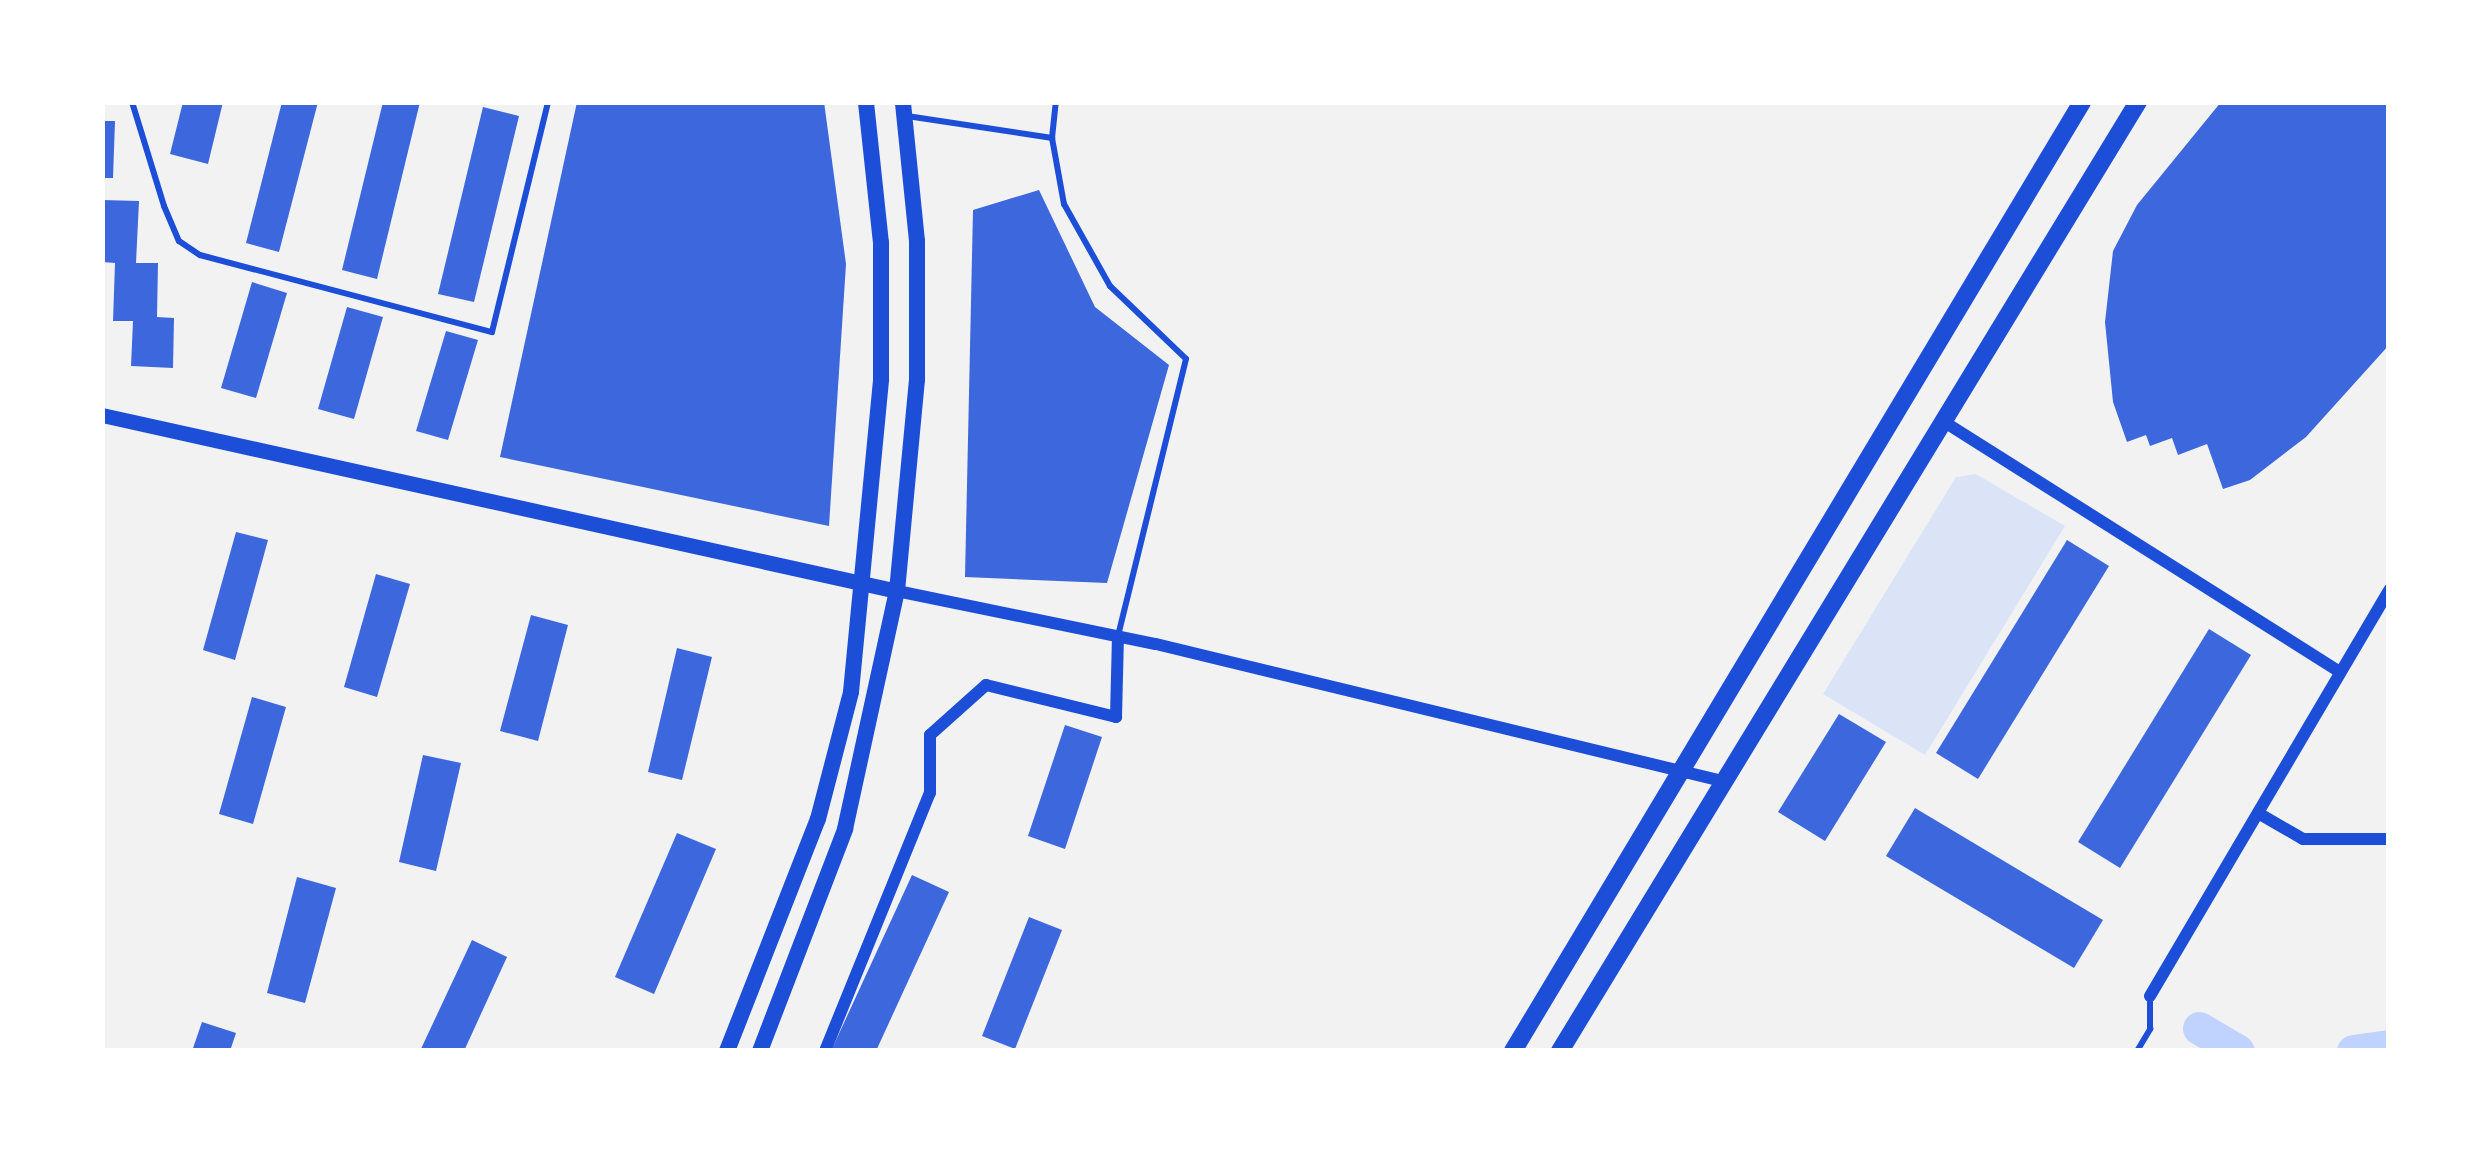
<!DOCTYPE html>
<style>
body{margin:0}
#map{position:relative;width:2491px;height:1153px;overflow:hidden;background:#f2f2f2;font-family:Manrope,sans-serif}
div>[style]{position:absolute}
[style*='--x']{left:calc(var(--x)*1px);top:calc(var(--y)*1px);width:calc(var(--w)*1px);rotate:calc(var(--a)*1deg)}
.green>*{inset:0;background:#dbe4f7}
.river>*{height:33px;margin:-16.5px;padding:0 16.5px;transform-origin:16.5px;border-radius:16.5px;background:#bfd3fe}
.building>*{inset:0;background:#3d67dc}
.service>*{height:6px;margin:-3px;padding:0 3px;transform-origin:3px;border-radius:3px;background:#1d4ed8}
.minor>*{height:12px;margin:-6px;padding:0 6px;transform-origin:6px;border-radius:6px;background:#1d4ed8}
.tertiary>*{height:15px;margin:-7.5px;padding:0 7.5px;transform-origin:7.5px;border-radius:7.5px;background:#1d4ed8}
.secondary>*{height:16px;margin:-8px;padding:0 8px;transform-origin:8px;border-radius:8px;background:#1d4ed8}
.primary>*{height:18px;margin:-9px;padding:0 9px;transform-origin:9px;border-radius:9px;background:#1d4ed8}
span{translate:-50% -50%;white-space:nowrap;text-align:center;line-height:1.15;-webkit-text-stroke:10px #fff;paint-order:stroke}
.frame{position:absolute;inset:0;border:105px solid #fff;pointer-events:none}
</style>
<div id="map">
<div class="green">
<i style="clip-path:polygon(1976px 474px,2065px 526px,1925px 755px,1823px 694px,1956px 477px)"></i>
</div>
<div class="river">
<i style="--x:2199;--y:1028;--w:45;--a:30.5"></i>
<i style="--x:2353;--y:1051;--w:36;--a:-8"></i>
</div>
<div class="building">
<i style="clip-path:polygon(183px 102px,223px 102px,208px 164px,170px 154px)"></i>
<i style="clip-path:polygon(282px 102px,318px 102px,279px 252px,246px 243px)"></i>
<i style="clip-path:polygon(383px 102px,420px 102px,377px 279px,342px 270px)"></i>
<i style="clip-path:polygon(577px 102px,824px 102px,846px 264px,829px 526px,500px 457px)"></i>
<i style="clip-path:polygon(2221px 102px,2389px 102px,2389px 345px,2306px 437px,2250px 480px,2223px 489px,2207px 444px,2178px 455px,2172px 438px,2150px 446px,2146px 435px,2127px 442px,2113px 402px,2105px 322px,2113px 251px,2137px 205px)"></i>
<i style="clip-path:polygon(483px 107px,519px 116px,474px 302px,438px 294px)"></i>
<i style="clip-path:polygon(102px 121px,115px 121px,113px 178px,102px 178px)"></i>
<i style="clip-path:polygon(1039px 190px,1095px 307px,1169px 365px,1107px 583px,965px 577px,973px 210px)"></i>
<i style="clip-path:polygon(102px 200px,139px 201px,136px 263px,158px 263px,157px 317px,174px 318px,173px 368px,131px 366px,133px 321px,113px 321px,115px 263px,102px 262px)"></i>
<i style="clip-path:polygon(252px 282px,287px 293px,256px 398px,221px 388px)"></i>
<i style="clip-path:polygon(347px 307px,383px 317px,354px 419px,318px 409px)"></i>
<i style="clip-path:polygon(446px 331px,478px 340px,448px 440px,416px 431px)"></i>
<i style="clip-path:polygon(236px 532px,268px 540px,235px 660px,203px 650px)"></i>
<i style="clip-path:polygon(2067px 540px,2109px 566px,1978px 779px,1936px 753px)"></i>
<i style="clip-path:polygon(376px 574px,410px 584px,377px 697px,344px 687px)"></i>
<i style="clip-path:polygon(531px 615px,568px 625px,538px 741px,500px 731px)"></i>
<i style="clip-path:polygon(2209px 629px,2251px 655px,2120px 868px,2078px 842px)"></i>
<i style="clip-path:polygon(677px 648px,712px 657px,682px 780px,648px 772px)"></i>
<i style="clip-path:polygon(252px 697px,286px 707px,253px 824px,219px 814px)"></i>
<i style="clip-path:polygon(1839px 714px,1886px 742px,1825px 841px,1778px 812px)"></i>
<i style="clip-path:polygon(1065px 725px,1102px 737px,1065px 849px,1028px 836px)"></i>
<i style="clip-path:polygon(423px 755px,461px 763px,436px 871px,399px 862px)"></i>
<i style="clip-path:polygon(1915px 808px,2103px 920px,2074px 968px,1886px 856px)"></i>
<i style="clip-path:polygon(677px 833px,716px 849px,654px 994px,615px 977px)"></i>
<i style="clip-path:polygon(912px 875px,949px 892px,876px 1051px,831px 1051px)"></i>
<i style="clip-path:polygon(297px 877px,336px 888px,305px 1003px,267px 993px)"></i>
<i style="clip-path:polygon(1029px 917px,1062px 930px,1015px 1049px,982px 1036px)"></i>
<i style="clip-path:polygon(472px 940px,507px 957px,464px 1051px,420px 1051px)"></i>
<i style="clip-path:polygon(202px 1022px,236px 1033px,230px 1051px,192px 1051px)"></i>
</div>
<div class="service">
<i style="--x:132;--y:102;--w:109;--a:72.9"></i>
<i style="--x:164;--y:206;--w:38;--a:67"></i>
<i style="--x:179;--y:241;--w:25;--a:34"></i>
<i style="--x:200;--y:255;--w:302;--a:14.8"></i>
<i style="--x:492;--y:332;--w:237;--a:-76.3"></i>
<i style="--x:907;--y:116;--w:147;--a:8.6"></i>
<i style="--x:1052;--y:138;--w:36;--a:-84"></i>
<i style="--x:1052;--y:138;--w:67;--a:79.7"></i>
<i style="--x:1064;--y:204;--w:94;--a:60.7"></i>
<i style="--x:1110;--y:286;--w:105;--a:43.8"></i>
<i style="--x:1186;--y:359;--w:285;--a:103.8"></i>
<i style="--x:2137;--y:1051;--w:26;--a:-59"></i>
<i style="--x:2150;--y:1029;--w:31;--a:-90"></i>
</div>
<div class="minor">
<i style="--x:1946;--y:423;--w:466;--a:32.3"></i>
<i style="--x:897;--y:591;--w:264;--a:11.6"></i>
<i style="--x:1156;--y:644;--w:582;--a:13.61"></i>
<i style="--x:2258;--y:813;--w:52;--a:30"></i>
<i style="--x:2303;--y:839;--w:86;--a:0"></i>
<i style="--x:2150;--y:996;--w:471;--a:-59.5"></i>
<i style="--x:825;--y:1051;--w:279;--a:-67.9"></i>
<i style="--x:930;--y:793;--w:58;--a:-90"></i>
<i style="--x:930;--y:735;--w:75;--a:-41.8"></i>
<i style="--x:986;--y:685;--w:134;--a:13.8"></i>
<i style="--x:1116;--y:717;--w:81;--a:-88.6"></i>
</div>
<div class="tertiary">
<i style="--x:102;--y:415;--w:814;--a:12.48"></i>
</div>
<div class="secondary">
<i style="--x:727;--y:1051;--w:249;--a:-68.6"></i>
<i style="--x:818;--y:819;--w:131;--a:-75.4"></i>
<i style="--x:851;--y:692;--w:314;--a:-84.5"></i>
<i style="--x:881;--y:379;--w:136;--a:-90"></i>
<i style="--x:881;--y:243;--w:142;--a:-96.1"></i>
<i style="--x:760;--y:1051;--w:238;--a:-69"></i>
<i style="--x:845;--y:829;--w:244;--a:-77.7"></i>
<i style="--x:897;--y:591;--w:212;--a:-84.6"></i>
<i style="--x:917;--y:380;--w:139;--a:-90"></i>
<i style="--x:917;--y:241;--w:140;--a:-95.8"></i>
</div>
<div class="primary">
<i style="--x:1513;--y:1051;--w:1107;--a:-59.05"></i>
<i style="--x:1560;--y:1051;--w:1111;--a:-58.66"></i>
</div>
<div class="frame"></div>
</div>
